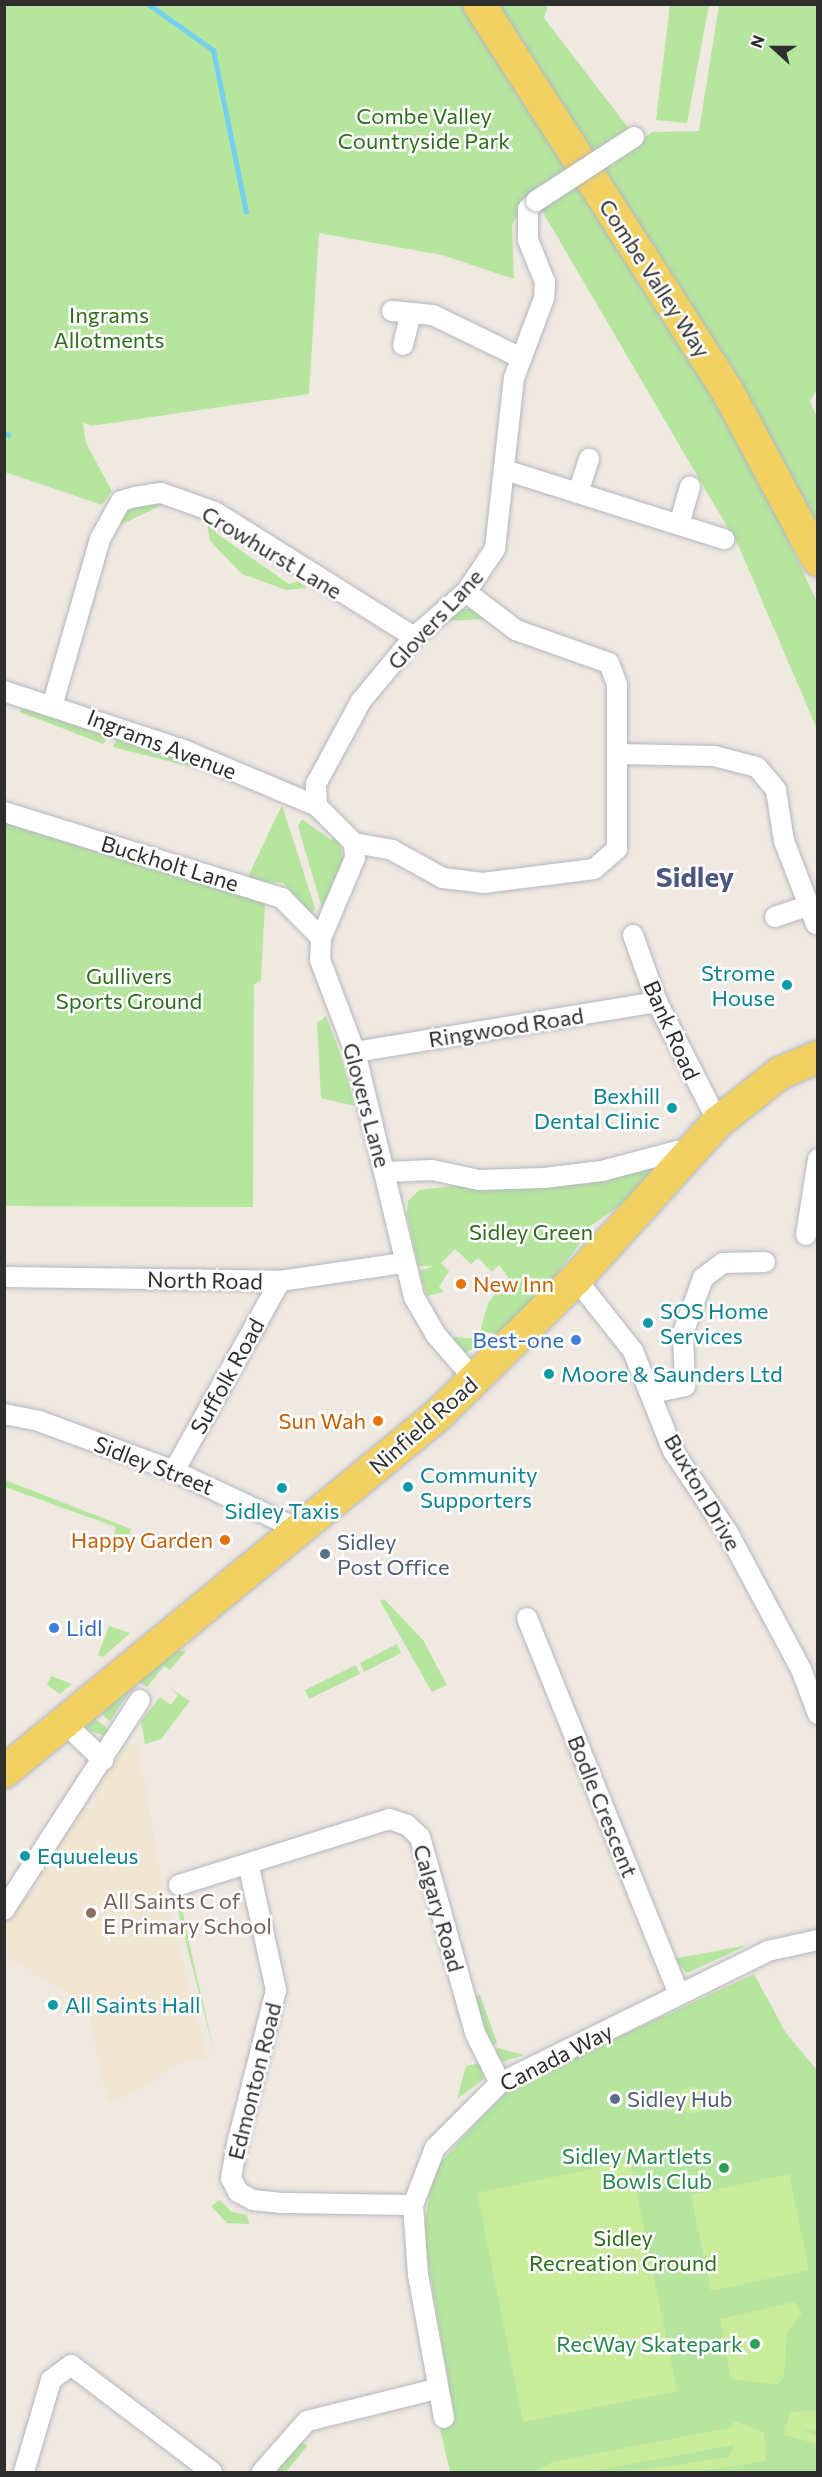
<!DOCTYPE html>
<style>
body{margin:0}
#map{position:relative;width:822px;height:2477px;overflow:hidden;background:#efe9e1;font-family:Commissioner,sans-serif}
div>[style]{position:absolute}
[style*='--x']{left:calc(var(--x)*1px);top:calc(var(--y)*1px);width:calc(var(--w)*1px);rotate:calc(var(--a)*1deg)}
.education>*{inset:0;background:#f0e6d1}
.green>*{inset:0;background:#b6e59e}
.pitch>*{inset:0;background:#c9ec9a}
.round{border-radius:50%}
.stream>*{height:5px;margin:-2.5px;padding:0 2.5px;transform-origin:2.5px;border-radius:2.5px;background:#75cff0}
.roads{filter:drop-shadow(0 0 2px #b4b7c1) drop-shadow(0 0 2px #b4b7c1)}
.minor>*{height:20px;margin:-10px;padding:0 10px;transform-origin:10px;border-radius:10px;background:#fff}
.primary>*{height:32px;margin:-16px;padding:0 16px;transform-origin:16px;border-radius:16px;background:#f2d163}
.bridges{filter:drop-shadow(0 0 2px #b4b7c1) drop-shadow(0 0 2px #b4b7c1)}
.minor-bridge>*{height:20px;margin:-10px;padding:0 10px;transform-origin:10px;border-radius:10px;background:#fff}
.dots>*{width:16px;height:16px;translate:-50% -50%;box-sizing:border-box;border:3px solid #fff;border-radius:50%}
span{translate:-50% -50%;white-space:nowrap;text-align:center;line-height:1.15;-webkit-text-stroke:5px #fff;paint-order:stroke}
.park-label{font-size:22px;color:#2c6e1b}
.street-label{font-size:22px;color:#2e2e2e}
.culture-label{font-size:22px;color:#0d838f}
.right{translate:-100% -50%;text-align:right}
.left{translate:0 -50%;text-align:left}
.food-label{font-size:22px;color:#c56008}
.shop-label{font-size:22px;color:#366cbe}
.service-label{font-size:22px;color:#4e5e75}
.education-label{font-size:22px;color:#785e54}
.leisure-label{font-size:22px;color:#27864d}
.district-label{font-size:28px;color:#4d5680;font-weight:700}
.frame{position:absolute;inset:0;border:6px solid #2e2e2e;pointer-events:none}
.north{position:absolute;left:744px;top:18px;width:60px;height:60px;-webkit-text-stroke:4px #fff;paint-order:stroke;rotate:291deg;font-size:16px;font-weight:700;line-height:24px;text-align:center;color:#2e2e2e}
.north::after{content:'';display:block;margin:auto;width:21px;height:27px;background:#2e2e2e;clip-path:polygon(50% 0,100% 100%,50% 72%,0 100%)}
</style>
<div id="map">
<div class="education">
<i style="clip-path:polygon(130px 1743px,138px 1746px,164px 1893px,207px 2053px,206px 2059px,179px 2063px,139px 2090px,108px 2102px,87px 2006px,5px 1955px,4px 1930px,22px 1896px,38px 1888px,42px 1881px,36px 1874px,80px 1808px,94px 1809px,97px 1782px)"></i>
</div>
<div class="green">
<i style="clip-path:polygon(4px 5px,548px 5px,544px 18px,630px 130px,523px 204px,512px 225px,514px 279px,442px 255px,319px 233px,309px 394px,91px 426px,83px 422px,86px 443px,112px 491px,102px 505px,5px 472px)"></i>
<i style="clip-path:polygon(670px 5px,709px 5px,687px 123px,656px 120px)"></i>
<i style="clip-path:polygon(719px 5px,817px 5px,818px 387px,810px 401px,817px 418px,817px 526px,600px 170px,652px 132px,699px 131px)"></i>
<i style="clip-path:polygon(578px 184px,714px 398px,767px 494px,817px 602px,817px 729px,739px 547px,541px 209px)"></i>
<i style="clip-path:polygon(156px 500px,164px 504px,110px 530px,125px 505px)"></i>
<i style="clip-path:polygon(206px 518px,216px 526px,216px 533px,289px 584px,298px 581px,307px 588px,286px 590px,242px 574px,210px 541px)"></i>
<i style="clip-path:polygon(459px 609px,474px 609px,486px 619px,446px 621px)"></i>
<i style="clip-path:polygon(23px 706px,108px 729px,108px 737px,103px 744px,20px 712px)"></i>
<i style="clip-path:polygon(119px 733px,201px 765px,203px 770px,113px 747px)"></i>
<i style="clip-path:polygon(282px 805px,315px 908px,312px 914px,283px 883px,246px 881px)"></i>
<i style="clip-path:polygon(4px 818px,265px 903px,261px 980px,254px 985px,253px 1207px,5px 1206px)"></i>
<i style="clip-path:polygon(302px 819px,331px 840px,335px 837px,341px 848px,344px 868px,322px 908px,298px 826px)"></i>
<i style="clip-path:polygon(326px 1016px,341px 1056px,355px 1106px,321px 1098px,317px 1023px)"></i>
<i style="clip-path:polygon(663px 1160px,641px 1191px,580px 1233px,584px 1238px,557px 1274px,502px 1334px,480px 1332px,488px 1303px,508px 1277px,499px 1265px,492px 1272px,478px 1258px,471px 1264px,455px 1249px,441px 1263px,449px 1271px,439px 1287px,444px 1292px,427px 1296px,419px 1271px,434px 1266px,418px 1266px,407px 1214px,408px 1201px,419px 1190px)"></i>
<i style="clip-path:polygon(453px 1337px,497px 1340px,463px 1353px)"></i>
<i style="clip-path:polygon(5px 1480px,131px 1529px,126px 1546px,112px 1541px,116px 1527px,5px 1487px)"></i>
<i style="clip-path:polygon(384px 1599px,423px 1640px,447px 1685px,432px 1692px,380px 1601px)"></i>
<i style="clip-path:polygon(109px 1626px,130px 1633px,103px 1657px,98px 1655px)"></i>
<i style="clip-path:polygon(397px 1644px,401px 1653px,364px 1672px,360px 1663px)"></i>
<i style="clip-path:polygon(171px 1650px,186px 1651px,170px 1670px,164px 1666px,147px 1687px,136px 1681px,110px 1721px,98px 1711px)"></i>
<i style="clip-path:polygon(356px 1665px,360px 1674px,309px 1699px,305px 1690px)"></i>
<i style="clip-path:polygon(51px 1676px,72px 1684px,60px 1694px,47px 1685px)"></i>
<i style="clip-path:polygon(168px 1687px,190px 1701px,161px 1739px,145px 1744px,141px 1721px,160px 1697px,171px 1705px,178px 1695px)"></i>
<i style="clip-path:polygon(91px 1715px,109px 1730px,105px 1736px,87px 1730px)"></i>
<i style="clip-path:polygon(180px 1899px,192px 1956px,215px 2055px,175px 1900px)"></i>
<i style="clip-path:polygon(748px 1945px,687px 1973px,673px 1959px)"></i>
<i style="clip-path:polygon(754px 1974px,786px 2033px,817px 2070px,817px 2472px,450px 2472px,439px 2424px,455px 2420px,423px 2234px,433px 2171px,498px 2098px,527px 2080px)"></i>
<i style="clip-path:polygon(480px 1995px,497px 2043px,489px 2047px,473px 1998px)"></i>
<i style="clip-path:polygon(498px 2048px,524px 2055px,502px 2062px,492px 2053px)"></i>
<i style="clip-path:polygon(480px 2063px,484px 2079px,457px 2099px,466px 2066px)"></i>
<i style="clip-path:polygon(220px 2200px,232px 2212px,247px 2215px,249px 2224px,227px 2223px,211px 2206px)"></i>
<i style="clip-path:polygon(300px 2443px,308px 2445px,286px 2472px,274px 2472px)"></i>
</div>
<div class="pitch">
<i class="round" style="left:679px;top:2087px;width:26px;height:26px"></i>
<i style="clip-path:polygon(630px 2161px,677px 2391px,523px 2422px,477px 2193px)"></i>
<i style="clip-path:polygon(789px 2174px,809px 2270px,711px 2291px,691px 2195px)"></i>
<i style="clip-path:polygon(794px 2302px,802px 2313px,787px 2333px,784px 2377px,777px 2385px,731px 2379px,720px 2319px)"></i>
<i style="clip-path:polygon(817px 2410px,817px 2429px,804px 2431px,817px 2436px,817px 2444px,784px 2435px,790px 2412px)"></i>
<i style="clip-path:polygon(733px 2421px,764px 2432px,766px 2461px,694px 2472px,627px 2472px,728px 2457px,735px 2445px,587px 2472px,534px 2472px,552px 2462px,733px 2427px)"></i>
</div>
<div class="stream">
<i style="--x:148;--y:4;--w:80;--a:35.3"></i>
<i style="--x:213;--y:50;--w:165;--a:78.5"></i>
<i style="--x:4;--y:433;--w:5;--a:22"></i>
</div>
<div class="roads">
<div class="minor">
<i style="--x:392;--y:311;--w:41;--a:5.6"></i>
<i style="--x:433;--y:315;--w:96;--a:26"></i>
<i style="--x:403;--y:345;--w:33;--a:-76"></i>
<i style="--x:505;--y:470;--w:230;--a:17.5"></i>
<i style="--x:578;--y:493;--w:36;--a:-72"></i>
<i style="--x:679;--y:525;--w:40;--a:-74"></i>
<i style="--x:4;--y:691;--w:192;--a:18.2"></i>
<i style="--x:186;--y:751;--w:142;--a:22.8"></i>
<i style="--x:53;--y:703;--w:171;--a:-74"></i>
<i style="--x:100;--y:539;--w:43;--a:-61.1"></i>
<i style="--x:121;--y:501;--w:15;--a:-16"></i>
<i style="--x:135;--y:497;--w:26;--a:-9"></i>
<i style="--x:161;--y:493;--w:57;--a:19.4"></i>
<i style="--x:215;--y:512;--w:235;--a:32.1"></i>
<i style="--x:618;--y:754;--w:96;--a:1.2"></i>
<i style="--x:714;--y:756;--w:44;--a:14.3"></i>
<i style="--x:757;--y:767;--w:30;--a:50"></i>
<i style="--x:776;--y:790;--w:52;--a:81.1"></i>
<i style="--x:784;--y:841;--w:89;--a:68.9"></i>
<i style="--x:4;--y:812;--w:291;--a:17.2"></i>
<i style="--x:282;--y:898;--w:56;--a:45.7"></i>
<i style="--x:354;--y:843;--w:39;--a:10"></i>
<i style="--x:392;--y:850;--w:58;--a:28.8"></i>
<i style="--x:443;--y:878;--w:40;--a:7.1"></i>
<i style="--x:483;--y:883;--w:112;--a:-7.2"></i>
<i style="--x:594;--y:869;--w:30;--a:-41"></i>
<i style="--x:617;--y:849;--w:165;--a:-90"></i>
<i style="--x:617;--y:684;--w:22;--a:-111"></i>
<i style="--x:609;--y:663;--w:99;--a:-160.5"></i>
<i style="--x:516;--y:630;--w:63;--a:-142.8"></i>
<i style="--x:775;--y:917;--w:37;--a:-19"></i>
<i style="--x:633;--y:935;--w:71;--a:70.3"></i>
<i style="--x:657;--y:1002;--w:135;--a:63.1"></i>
<i style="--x:355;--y:1052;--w:306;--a:-9.4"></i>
<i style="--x:385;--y:1172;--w:47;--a:-2.4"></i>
<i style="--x:432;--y:1170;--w:48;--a:12"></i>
<i style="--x:479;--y:1180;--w:65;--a:-1.8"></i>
<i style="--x:544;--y:1178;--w:58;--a:-6.9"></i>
<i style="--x:602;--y:1171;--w:78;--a:-14.9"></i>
<i style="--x:677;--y:1151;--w:13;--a:39"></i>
<i style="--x:806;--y:1235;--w:77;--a:-81"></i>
<i style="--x:4;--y:1277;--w:276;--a:0.8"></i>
<i style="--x:280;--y:1281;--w:125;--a:-8.3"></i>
<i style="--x:576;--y:1279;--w:92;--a:51.6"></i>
<i style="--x:633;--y:1351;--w:108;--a:68.2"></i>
<i style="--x:673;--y:1451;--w:99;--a:56.1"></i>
<i style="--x:728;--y:1533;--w:154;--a:61.8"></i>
<i style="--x:801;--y:1669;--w:48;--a:69.3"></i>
<i style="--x:475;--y:1380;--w:60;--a:-130.9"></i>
<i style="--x:436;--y:1335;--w:44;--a:-120.1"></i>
<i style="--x:414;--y:1297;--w:252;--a:-103.5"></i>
<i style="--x:355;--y:1052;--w:98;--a:-110.8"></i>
<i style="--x:320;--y:960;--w:22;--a:-87"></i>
<i style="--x:321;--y:938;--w:87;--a:-67"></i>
<i style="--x:355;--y:858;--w:15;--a:-94"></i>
<i style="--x:354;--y:843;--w:52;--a:-135"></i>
<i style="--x:317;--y:806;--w:22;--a:-93"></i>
<i style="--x:316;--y:784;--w:94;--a:-61.5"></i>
<i style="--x:361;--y:701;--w:83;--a:-50.4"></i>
<i style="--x:414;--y:637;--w:69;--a:-40.9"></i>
<i style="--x:466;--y:592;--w:52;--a:-56"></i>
<i style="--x:495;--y:549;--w:172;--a:-83.7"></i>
<i style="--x:514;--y:378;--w:85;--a:-69.4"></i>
<i style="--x:544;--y:298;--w:16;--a:-86"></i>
<i style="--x:545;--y:282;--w:45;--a:-112"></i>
<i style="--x:528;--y:240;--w:31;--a:-90"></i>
<i style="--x:528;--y:209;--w:11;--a:-45"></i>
<i style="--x:652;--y:1393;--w:34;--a:-12"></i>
<i style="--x:685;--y:1386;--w:53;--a:-92.2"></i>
<i style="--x:683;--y:1333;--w:59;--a:-70"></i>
<i style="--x:703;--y:1278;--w:25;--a:-37"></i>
<i style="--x:723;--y:1263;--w:42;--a:-1.4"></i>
<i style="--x:4;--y:1414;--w:36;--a:11"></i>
<i style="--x:39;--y:1421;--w:144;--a:20.3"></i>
<i style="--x:174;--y:1471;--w:137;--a:25.1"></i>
<i style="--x:174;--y:1471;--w:218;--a:-60.8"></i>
<i style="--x:527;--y:1618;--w:406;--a:68"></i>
<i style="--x:66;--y:1724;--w:52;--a:44.2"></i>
<i style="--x:249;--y:1867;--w:126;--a:77.6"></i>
<i style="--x:276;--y:1990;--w:159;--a:104.2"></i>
<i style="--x:237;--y:2144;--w:35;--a:100"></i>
<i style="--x:231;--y:2178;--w:16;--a:63"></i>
<i style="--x:238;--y:2192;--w:17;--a:28"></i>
<i style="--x:253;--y:2200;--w:31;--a:6"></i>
<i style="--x:284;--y:2203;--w:129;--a:0.9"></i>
<i style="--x:179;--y:1885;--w:220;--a:-17.4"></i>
<i style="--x:389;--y:1819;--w:19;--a:18"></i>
<i style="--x:407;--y:1825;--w:18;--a:43"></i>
<i style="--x:420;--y:1837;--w:204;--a:74.3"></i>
<i style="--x:475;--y:2033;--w:56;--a:63.4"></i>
<i style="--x:4;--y:1910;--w:250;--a:-57.1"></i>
<i style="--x:444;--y:2418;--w:145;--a:-100.3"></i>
<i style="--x:418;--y:2275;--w:70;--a:-94.1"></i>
<i style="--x:413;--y:2205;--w:61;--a:-68.9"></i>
<i style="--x:435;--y:2148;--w:92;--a:-45"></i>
<i style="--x:500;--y:2083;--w:299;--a:-26.2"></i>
<i style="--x:768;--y:1951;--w:51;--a:-12.4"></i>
<i style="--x:24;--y:2472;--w:96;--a:-73.6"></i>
<i style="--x:51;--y:2380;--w:25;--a:-37"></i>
<i style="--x:71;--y:2365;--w:177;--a:37.2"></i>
<i style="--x:262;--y:2472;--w:68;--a:-48.6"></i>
<i style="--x:307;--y:2421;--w:133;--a:-13.9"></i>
</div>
<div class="primary">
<i style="--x:479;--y:4;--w:461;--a:57.3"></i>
<i style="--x:728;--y:392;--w:191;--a:61.8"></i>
<i style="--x:4;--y:1772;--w:561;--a:-39.43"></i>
<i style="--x:437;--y:1416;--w:195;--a:-44.6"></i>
<i style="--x:576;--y:1279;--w:212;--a:-47.9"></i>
<i style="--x:718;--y:1122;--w:79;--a:-38.3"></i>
<i style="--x:780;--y:1073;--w:41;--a:-22.8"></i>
</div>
</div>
<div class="bridges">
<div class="minor-bridge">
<i style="--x:536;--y:201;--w:117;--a:-33.1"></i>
</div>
</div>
<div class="dots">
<i style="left:787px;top:985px;background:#0f9aa8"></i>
<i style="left:672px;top:1108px;background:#0f9aa8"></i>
<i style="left:461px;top:1284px;background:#e8710a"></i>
<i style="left:648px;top:1323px;background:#0f9aa8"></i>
<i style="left:576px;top:1340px;background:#3f7fe0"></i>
<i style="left:549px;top:1374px;background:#0f9aa8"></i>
<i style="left:378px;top:1421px;background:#e8710a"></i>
<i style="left:408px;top:1487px;background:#0f9aa8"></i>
<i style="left:282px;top:1488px;background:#0f9aa8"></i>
<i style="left:225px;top:1540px;background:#e8710a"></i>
<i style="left:325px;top:1554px;background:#5c6f8a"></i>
<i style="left:54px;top:1628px;background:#3f7fe0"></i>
<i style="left:25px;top:1856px;background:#0f9aa8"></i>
<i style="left:91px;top:1913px;background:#8d6e63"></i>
<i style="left:53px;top:2005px;background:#0f9aa8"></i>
<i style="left:615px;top:2099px;background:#5c6f8a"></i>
<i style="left:724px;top:2168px;background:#2e9e5b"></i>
<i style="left:755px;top:2344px;background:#2e9e5b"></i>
</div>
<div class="park-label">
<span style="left:424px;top:128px">Combe Valley<br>Countryside Park</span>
<span style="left:109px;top:327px">Ingrams<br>Allotments</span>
<span style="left:129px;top:988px">Gullivers<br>Sports Ground</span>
<span style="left:531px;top:1232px">Sidley Green</span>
<span style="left:623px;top:2250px">Sidley<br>Recreation Ground</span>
</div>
<div class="street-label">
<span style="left:655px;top:278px;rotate:57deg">Combe Valley Way</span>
<span style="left:272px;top:552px;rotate:31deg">Crowhurst Lane</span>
<span style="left:435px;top:619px;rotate:-47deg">Glovers Lane</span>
<span style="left:162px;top:744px;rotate:21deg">Ingrams Avenue</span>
<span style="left:170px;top:863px;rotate:17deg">Buckholt Lane</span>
<span style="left:506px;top:1027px;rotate:-9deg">Ringwood Road</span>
<span style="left:672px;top:1030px;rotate:66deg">Bank Road</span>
<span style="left:367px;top:1105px;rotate:75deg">Glovers Lane</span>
<span style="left:205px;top:1280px;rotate:1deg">North Road</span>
<span style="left:227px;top:1376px;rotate:-61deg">Suffolk Road</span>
<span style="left:423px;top:1425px;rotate:-41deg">Ninfield Road</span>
<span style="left:154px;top:1465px;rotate:21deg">Sidley Street</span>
<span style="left:703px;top:1492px;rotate:60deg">Buxton Drive</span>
<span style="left:603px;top:1806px;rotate:68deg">Bodle Crescent</span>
<span style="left:439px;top:1908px;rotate:74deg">Calgary Road</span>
<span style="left:556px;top:2057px;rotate:-27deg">Canada Way</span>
<span style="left:254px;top:2081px;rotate:-76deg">Edmonton Road</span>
</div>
<div class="culture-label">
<span class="right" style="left:775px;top:985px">Strome<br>House</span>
<span class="right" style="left:660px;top:1108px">Bexhill<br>Dental Clinic</span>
<span class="left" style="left:660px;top:1323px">SOS Home<br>Services</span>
<span class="left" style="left:561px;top:1374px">Moore &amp; Saunders Ltd</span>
<span class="left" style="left:420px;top:1487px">Community<br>Supporters</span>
<span style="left:282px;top:1511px">Sidley Taxis</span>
<span class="left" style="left:37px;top:1856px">Equueleus</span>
<span class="left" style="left:65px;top:2005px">All Saints Hall</span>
</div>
<div class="food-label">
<span class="left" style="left:473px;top:1284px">New Inn</span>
<span class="right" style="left:366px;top:1421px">Sun Wah</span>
<span class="right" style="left:213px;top:1540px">Happy Garden</span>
</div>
<div class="shop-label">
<span class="right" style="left:564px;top:1340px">Best-one</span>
<span class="left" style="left:66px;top:1628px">Lidl</span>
</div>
<div class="service-label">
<span class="left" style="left:337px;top:1554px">Sidley<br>Post Office</span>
<span class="left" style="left:627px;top:2099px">Sidley Hub</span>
</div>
<div class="education-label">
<span class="left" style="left:103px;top:1913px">All Saints C of<br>E Primary School</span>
</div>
<div class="leisure-label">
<span class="right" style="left:712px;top:2168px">Sidley Martlets<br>Bowls Club</span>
<span class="right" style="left:743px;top:2344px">RecWay Skatepark</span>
</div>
<div class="district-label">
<span style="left:695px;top:876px">Sidley</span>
</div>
<div class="frame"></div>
<div class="north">N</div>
</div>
